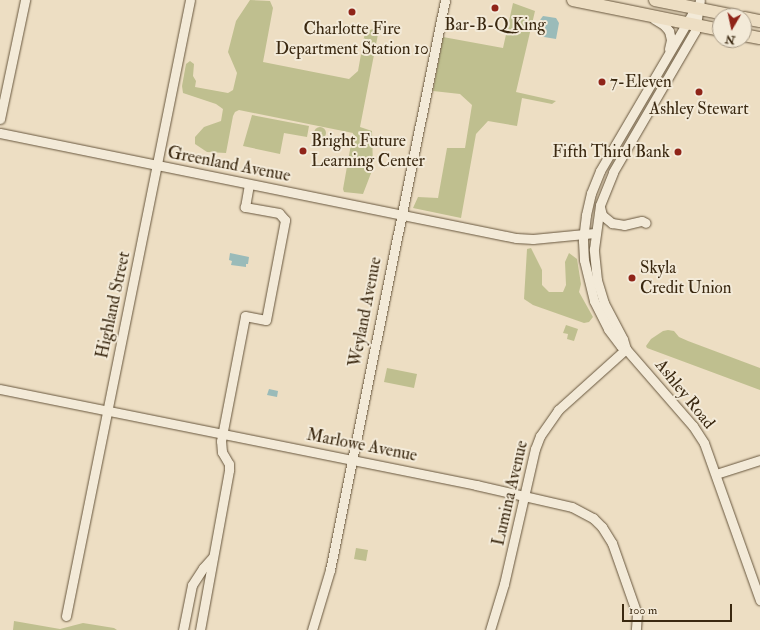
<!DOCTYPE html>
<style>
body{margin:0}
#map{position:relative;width:760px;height:630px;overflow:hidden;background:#eddec3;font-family:"IM FELL Double Pica",serif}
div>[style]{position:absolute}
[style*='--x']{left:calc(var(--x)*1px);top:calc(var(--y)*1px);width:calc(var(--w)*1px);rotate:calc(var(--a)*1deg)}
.green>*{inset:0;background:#bfbf8f}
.round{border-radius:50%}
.water>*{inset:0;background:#9abbb9}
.roads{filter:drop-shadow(0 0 1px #67563d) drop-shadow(0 0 1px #67563d)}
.minor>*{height:9px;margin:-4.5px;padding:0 4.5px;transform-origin:4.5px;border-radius:4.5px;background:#f3ead8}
.major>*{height:12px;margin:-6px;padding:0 6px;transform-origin:6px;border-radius:6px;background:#eddec3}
.dots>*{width:11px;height:11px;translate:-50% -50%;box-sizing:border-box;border:2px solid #f3ead8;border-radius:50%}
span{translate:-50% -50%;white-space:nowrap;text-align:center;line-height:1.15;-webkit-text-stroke:4px #f3ead8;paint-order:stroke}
.poi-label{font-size:17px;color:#3a2810}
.left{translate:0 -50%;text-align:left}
.right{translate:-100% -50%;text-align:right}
.street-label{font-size:17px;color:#3a2810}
.north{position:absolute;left:712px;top:8px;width:40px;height:40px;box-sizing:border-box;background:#f3ead8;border:1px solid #a99c88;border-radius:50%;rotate:189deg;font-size:11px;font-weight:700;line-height:16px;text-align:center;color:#3a2810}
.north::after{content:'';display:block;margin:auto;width:14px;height:18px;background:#8f2418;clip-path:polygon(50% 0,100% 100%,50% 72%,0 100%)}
.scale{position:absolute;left:622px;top:604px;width:110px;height:18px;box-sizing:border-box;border:2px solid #3a2810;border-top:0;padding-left:5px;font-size:12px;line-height:14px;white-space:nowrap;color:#3a2810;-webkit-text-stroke:3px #f3ead8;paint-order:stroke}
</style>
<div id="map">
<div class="green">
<i style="clip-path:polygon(250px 0,270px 1px,273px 8px,263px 62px,349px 79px,358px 71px,365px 32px,375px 28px,379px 29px,360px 127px,372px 131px,373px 168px,363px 194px,344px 192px,343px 189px,353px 133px,239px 110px,235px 112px,233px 116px,226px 153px,207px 152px,195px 144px,195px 137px,204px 127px,221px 121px,223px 109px,216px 104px,183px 93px,182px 86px,186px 64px,190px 61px,194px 64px,193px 76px,196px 81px,195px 87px,228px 93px,233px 90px,237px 73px,228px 52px,236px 21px)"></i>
<i style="clip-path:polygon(513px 3px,535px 11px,516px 92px,556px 101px,552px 104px,522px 98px,517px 126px,488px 121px,476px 134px,461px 218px,413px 208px,418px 197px,438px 198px,447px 148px,465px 148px,472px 105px,460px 94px,433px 91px,443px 37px,503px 48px)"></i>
<i style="clip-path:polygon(252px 115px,309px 126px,307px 137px,284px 133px,280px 154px,243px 146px)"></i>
<i class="round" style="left:314px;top:127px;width:12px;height:12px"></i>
<i style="clip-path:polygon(531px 248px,542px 270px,542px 285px,549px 292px,563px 292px,566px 285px,565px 262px,569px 253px,577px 259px,581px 284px,579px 292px,593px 317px,589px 322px,584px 323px,533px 305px,524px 299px,527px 249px)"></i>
<i style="clip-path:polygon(566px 325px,578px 329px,574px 341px,567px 339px,568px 334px,563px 333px)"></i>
<i style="clip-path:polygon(668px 330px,674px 331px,679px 337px,688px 341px,760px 368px,760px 390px,647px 348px,646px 346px,651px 339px,663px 331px)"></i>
<i style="clip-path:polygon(387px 368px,417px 374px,414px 388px,384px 382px)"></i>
<i style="clip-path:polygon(356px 548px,368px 550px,366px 561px,354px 559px)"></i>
<i style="clip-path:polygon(14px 621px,60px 629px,83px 623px,114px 628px,117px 630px,13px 630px)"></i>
</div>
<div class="water">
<i style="clip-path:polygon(543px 16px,556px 18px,559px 23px,556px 39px,538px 36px,540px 20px)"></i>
<i style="clip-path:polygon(230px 253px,249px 257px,248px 264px,246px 264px,246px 267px,231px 265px,232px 261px,229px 260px)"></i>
<i style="clip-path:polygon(269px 389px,278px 391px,277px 397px,267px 395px)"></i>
</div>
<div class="roads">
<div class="minor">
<i style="--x:698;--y:8;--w:8;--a:135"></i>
<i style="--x:692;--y:14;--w:182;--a:120.4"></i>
<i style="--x:600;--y:171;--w:24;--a:112"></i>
<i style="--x:591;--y:193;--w:23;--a:103"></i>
<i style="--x:586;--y:215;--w:26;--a:97"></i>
<i style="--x:583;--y:241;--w:19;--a:87"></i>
<i style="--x:584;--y:260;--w:42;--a:76.3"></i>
<i style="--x:594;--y:301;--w:31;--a:63"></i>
<i style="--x:608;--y:329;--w:21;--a:53"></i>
<i style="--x:621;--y:346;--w:6;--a:31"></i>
<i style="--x:626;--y:349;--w:102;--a:49"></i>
<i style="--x:693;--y:426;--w:20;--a:57"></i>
<i style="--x:704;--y:443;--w:167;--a:70.4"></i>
<i style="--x:654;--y:19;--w:12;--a:31"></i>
<i style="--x:664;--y:25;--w:8;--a:50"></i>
<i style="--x:669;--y:31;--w:9;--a:77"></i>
<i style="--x:671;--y:40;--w:9;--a:103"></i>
<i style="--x:0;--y:119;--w:122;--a:-78.1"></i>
<i style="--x:0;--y:133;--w:527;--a:11.5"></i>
<i style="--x:516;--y:238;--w:17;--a:3"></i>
<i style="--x:533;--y:239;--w:62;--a:-5.5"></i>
<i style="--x:600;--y:207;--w:8;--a:76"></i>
<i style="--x:602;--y:215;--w:13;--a:39"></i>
<i style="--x:612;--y:223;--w:12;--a:9"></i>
<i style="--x:624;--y:225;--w:18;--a:-13"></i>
<i style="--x:642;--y:221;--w:4;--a:27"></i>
<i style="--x:626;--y:349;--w:10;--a:-107"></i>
<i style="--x:623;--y:339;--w:41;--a:-117.8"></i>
<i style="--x:604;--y:303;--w:24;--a:-107"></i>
<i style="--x:597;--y:280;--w:31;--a:-96"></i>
<i style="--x:594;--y:249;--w:44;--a:-82.2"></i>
<i style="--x:600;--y:205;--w:35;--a:-68"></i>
<i style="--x:613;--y:172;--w:163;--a:-59.8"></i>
<i style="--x:695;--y:31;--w:31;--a:-81"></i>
<i style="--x:0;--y:389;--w:486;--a:11.4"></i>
<i style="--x:476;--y:485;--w:98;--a:12.9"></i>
<i style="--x:572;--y:507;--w:24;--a:28"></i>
<i style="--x:593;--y:518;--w:13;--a:45"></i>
<i style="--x:602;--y:527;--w:19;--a:58"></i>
<i style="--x:612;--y:543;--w:75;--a:70.6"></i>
<i style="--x:637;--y:614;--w:16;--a:94"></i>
<i style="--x:716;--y:474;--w:46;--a:-17.7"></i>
<i style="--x:66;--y:616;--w:628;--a:-78.62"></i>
<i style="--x:183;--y:630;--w:46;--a:-78.7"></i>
<i style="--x:192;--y:585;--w:20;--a:-57"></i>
<i style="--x:203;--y:568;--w:15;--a:-48"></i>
<i style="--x:200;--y:630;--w:163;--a:-79.7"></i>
<i style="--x:229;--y:470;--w:6;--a:-90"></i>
<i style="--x:229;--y:464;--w:14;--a:-120"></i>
<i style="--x:222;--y:452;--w:11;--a:-95"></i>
<i style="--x:221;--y:441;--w:127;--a:-79.1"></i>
<i style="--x:245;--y:316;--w:21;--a:11"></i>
<i style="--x:266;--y:320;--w:102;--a:-79.2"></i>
<i style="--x:285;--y:220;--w:9;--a:-131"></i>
<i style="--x:279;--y:213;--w:35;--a:-170"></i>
<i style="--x:245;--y:207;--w:23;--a:-80"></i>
<i style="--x:312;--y:630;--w:63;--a:-73.3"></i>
<i style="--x:330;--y:570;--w:581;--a:-78.59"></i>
<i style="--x:490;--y:630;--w:48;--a:-73.1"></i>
<i style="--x:504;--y:584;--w:139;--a:-77.1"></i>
<i style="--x:535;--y:449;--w:14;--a:-69"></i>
<i style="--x:540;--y:436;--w:32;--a:-55"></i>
<i style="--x:558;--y:410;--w:91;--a:-41.9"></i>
</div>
<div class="major">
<i style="--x:573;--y:0;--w:150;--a:11.5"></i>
<i style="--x:655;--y:0;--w:82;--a:11.3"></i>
<i style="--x:744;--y:18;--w:16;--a:11"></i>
<i style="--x:744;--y:35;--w:16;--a:11"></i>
</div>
</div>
<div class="dots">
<i style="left:495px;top:8px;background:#8f2418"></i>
<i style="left:352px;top:12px;background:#8f2418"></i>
<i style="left:602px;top:82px;background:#8f2418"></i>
<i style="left:699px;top:92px;background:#8f2418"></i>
<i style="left:303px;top:151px;background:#8f2418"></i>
<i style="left:678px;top:152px;background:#8f2418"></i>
<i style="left:632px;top:278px;background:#8f2418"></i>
</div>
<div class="poi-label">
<span style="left:495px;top:25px">Bar-B-Q King</span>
<span style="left:352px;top:39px">Charlotte Fire<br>Department Station 10</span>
<span class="left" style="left:610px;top:82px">7-Eleven</span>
<span style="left:699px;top:109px">Ashley Stewart</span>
<span class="left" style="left:311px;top:151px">Bright Future<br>Learning Center</span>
<span class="right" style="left:670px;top:152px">Fifth Third Bank</span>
<span class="left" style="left:640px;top:278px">Skyla<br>Credit Union</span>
</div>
<div class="street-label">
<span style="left:229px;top:164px;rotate:11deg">Greenland Avenue</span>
<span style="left:113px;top:305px;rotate:-78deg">Highland Street</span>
<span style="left:365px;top:312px;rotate:-79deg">Weyland Avenue</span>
<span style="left:685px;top:394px;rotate:51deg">Ashley Road</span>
<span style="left:362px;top:445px;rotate:11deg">Marlowe Avenue</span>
<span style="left:510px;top:493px;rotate:-77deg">Lumina Avenue</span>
</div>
<div class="north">N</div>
<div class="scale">100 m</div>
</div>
